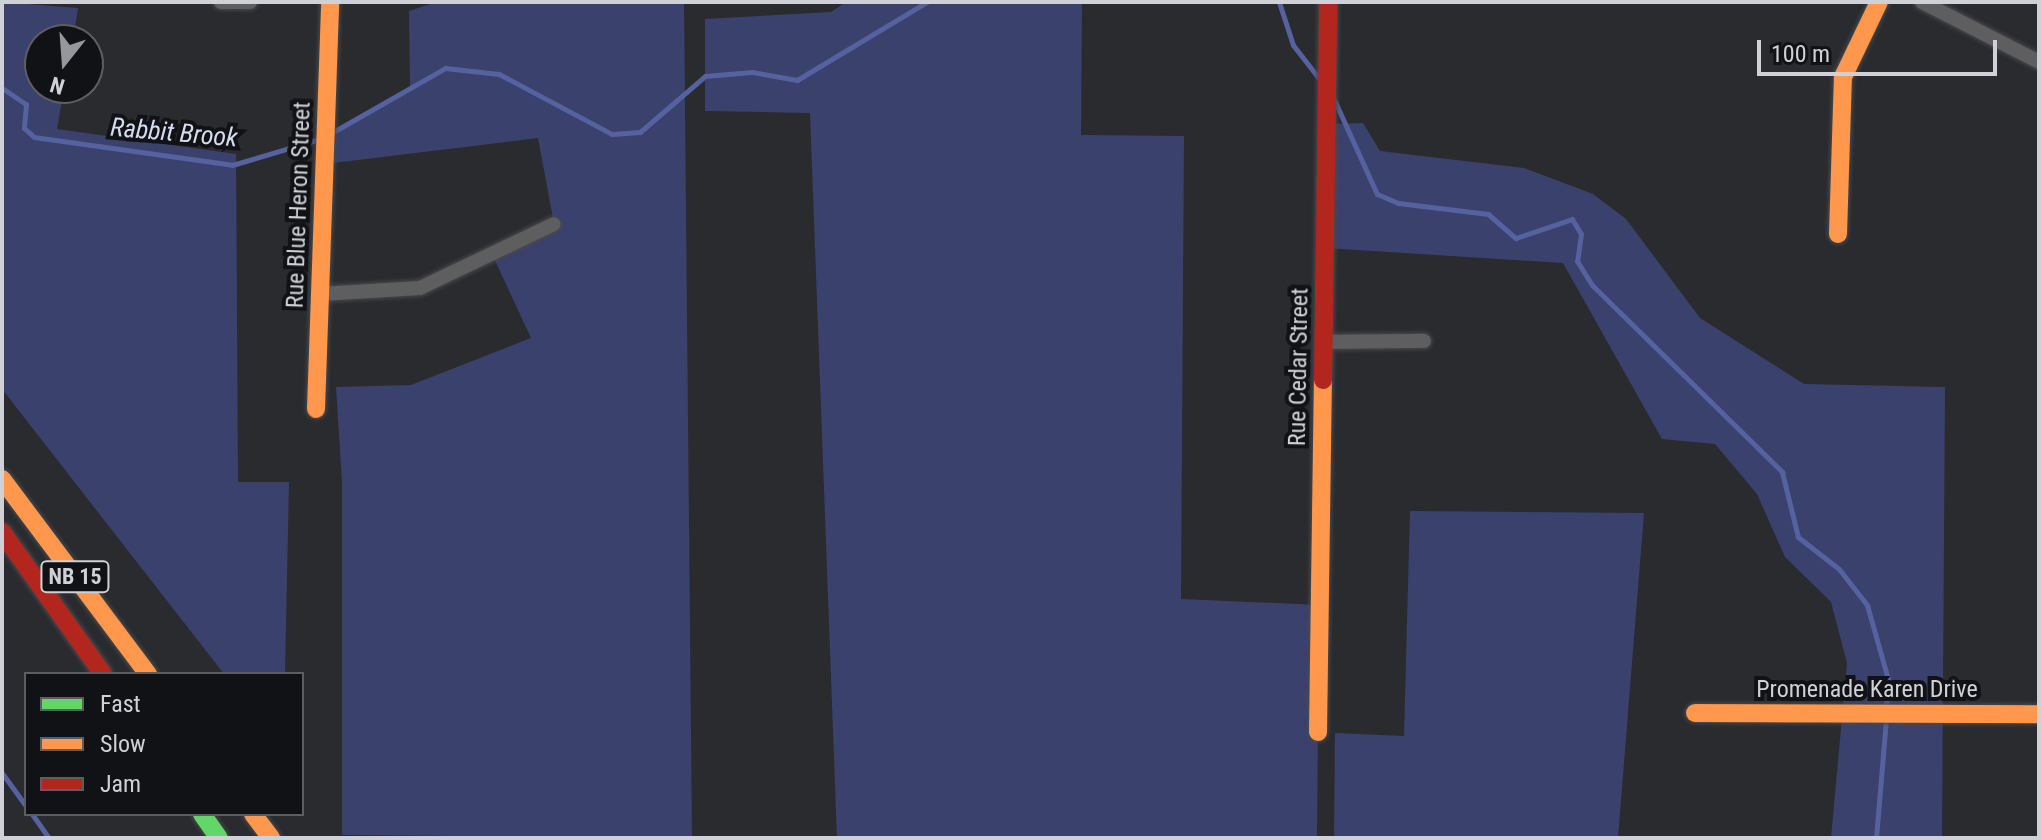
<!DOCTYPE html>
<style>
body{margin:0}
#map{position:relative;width:2041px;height:840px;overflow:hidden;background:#2a2b2f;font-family:"Roboto Condensed",sans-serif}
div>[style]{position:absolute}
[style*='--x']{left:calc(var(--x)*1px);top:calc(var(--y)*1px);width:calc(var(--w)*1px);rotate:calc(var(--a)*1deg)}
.green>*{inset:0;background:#3a416d}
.stream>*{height:5px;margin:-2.5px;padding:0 2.5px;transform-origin:2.5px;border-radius:2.5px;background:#5661a0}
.roads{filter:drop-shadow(0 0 2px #48494c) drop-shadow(0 0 2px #48494c)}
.street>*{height:14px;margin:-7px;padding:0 7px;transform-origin:7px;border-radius:7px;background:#5e5e61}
.fast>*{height:18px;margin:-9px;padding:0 9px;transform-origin:9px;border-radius:9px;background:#63d668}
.slow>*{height:18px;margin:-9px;padding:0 9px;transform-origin:9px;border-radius:9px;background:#ff974d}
.jam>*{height:18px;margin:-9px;padding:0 9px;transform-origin:9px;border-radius:9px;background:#b3261e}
span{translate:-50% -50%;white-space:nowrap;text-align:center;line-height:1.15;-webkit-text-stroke:8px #111216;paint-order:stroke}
.shield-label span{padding:2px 6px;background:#111216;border:2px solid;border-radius:6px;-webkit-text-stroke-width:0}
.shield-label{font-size:22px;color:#cfd1d6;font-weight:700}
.street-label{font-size:24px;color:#cfd1d6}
.water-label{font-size:26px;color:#d6dcef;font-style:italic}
.frame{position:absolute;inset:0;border:4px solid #cfd1d6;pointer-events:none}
.legend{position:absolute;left:24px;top:672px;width:280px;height:144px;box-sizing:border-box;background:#111216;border:2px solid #5d5e63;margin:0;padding:10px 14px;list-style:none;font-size:24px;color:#cfd1d6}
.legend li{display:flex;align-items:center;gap:16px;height:40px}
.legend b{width:40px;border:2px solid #5d5e63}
.north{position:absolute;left:24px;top:24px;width:80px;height:80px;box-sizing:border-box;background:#111216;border:2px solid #5d5e63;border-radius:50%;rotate:197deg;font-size:22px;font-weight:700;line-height:32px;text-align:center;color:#cfd1d6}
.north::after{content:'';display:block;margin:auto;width:28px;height:36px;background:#95979c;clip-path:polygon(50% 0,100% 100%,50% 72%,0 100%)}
.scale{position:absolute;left:1757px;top:40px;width:240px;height:36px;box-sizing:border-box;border:4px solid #cfd1d6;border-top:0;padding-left:10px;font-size:24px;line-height:28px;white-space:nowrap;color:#cfd1d6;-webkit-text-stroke:6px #111216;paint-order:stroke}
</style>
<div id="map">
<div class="green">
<i style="clip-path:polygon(2px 2px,78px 8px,73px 40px,40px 40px,40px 88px,64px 88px,57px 129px,236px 154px,238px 482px,289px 482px,285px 674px,224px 674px,2px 389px)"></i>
<i style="clip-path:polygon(436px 2px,684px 2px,692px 838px,342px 835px,342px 482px,336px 387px,411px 385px,531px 338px,492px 254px,554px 224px,538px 138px,325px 164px,325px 136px,410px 87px,409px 11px)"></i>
<i style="clip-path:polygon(846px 2px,1082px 2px,1081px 135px,1184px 136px,1181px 599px,1319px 605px,1317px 838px,837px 838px,810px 113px,705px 111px,705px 19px,831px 12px)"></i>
<i style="clip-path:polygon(1363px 123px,1380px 151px,1524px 168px,1593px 194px,1626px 219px,1700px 318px,1804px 384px,1945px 387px,1942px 838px,1831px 838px,1847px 663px,1831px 602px,1785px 557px,1757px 494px,1715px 444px,1662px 439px,1563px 263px,1325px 248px,1326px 124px)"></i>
<i style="clip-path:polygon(1410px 511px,1644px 513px,1618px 838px,1334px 838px,1335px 733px,1404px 736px)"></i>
</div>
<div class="stream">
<i style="--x:1279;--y:2;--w:45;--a:72"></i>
<i style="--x:1293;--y:45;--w:46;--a:52.1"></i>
<i style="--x:2;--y:88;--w:29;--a:34"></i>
<i style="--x:26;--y:104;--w:24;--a:95"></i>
<i style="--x:24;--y:128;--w:13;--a:42"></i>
<i style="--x:34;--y:137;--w:200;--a:8"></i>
<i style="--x:232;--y:165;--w:92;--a:-16.5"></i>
<i style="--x:1332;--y:95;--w:109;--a:65.6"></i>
<i style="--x:1377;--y:194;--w:23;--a:23"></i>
<i style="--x:1398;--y:203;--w:91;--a:7"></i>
<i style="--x:1488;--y:214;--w:37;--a:41"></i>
<i style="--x:1516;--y:238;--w:59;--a:-18.7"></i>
<i style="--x:1572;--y:219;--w:17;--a:59"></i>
<i style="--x:1581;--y:234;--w:27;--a:98"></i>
<i style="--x:1577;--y:261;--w:28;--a:58"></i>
<i style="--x:1592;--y:285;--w:267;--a:44.5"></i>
<i style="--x:1782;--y:472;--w:67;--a:76.2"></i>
<i style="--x:1798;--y:537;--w:52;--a:38"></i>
<i style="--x:1839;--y:569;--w:46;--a:52.1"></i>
<i style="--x:1867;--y:605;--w:77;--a:74.2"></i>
<i style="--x:1888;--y:679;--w:31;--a:94"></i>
<i style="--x:333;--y:132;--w:129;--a:-29.7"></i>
<i style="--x:445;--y:68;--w:54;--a:6.3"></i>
<i style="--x:499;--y:74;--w:128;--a:28"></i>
<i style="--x:612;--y:134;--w:28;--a:-4"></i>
<i style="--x:640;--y:132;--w:86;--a:-40.7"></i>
<i style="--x:705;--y:76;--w:47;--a:-4.9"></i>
<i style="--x:752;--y:72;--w:46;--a:10.1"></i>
<i style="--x:797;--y:80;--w:152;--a:-31"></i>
<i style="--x:2;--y:773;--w:41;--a:54"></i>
<i style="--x:32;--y:814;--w:29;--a:55"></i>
<i style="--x:1876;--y:838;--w:118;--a:-85.2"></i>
</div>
<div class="roads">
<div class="street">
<i style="--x:221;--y:2;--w:29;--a:0"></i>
<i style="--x:1922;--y:2;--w:131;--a:27.1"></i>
<i style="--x:320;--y:294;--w:100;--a:-3.4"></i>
<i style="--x:420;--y:288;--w:148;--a:-25.5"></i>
<i style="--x:1323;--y:342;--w:101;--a:-0.6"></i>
</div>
<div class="fast">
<i style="--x:202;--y:814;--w:29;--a:55"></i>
</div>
<div class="slow">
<i style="--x:1838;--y:234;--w:157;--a:-88.2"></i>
<i style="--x:1843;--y:77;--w:83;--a:-64.4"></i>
<i style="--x:316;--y:409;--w:407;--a:-88"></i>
<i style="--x:2;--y:479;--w:244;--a:53.2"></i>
<i style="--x:1695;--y:713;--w:344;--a:0.2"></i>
<i style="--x:1318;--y:732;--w:352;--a:-89.2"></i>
<i style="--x:253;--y:814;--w:30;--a:53"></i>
</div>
<div class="jam">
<i style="--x:1323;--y:380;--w:378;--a:-89.2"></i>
<i style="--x:2;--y:532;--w:174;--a:54.6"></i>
</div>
</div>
<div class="shield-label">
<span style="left:75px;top:577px">NB 15</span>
</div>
<div class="street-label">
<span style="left:299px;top:205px;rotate:-88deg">Rue Blue Heron Street</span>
<span style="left:1299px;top:367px;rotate:-89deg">Rue Cedar Street</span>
<span style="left:1867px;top:690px">Promenade Karen Drive</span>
</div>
<div class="water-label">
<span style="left:174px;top:133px;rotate:5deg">Rabbit Brook</span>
</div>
<div class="frame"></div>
<ul class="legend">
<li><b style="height:10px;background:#63d668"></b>Fast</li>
<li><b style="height:10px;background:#ff974d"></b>Slow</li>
<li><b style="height:10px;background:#b3261e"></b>Jam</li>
</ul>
<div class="north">N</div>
<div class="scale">100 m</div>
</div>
